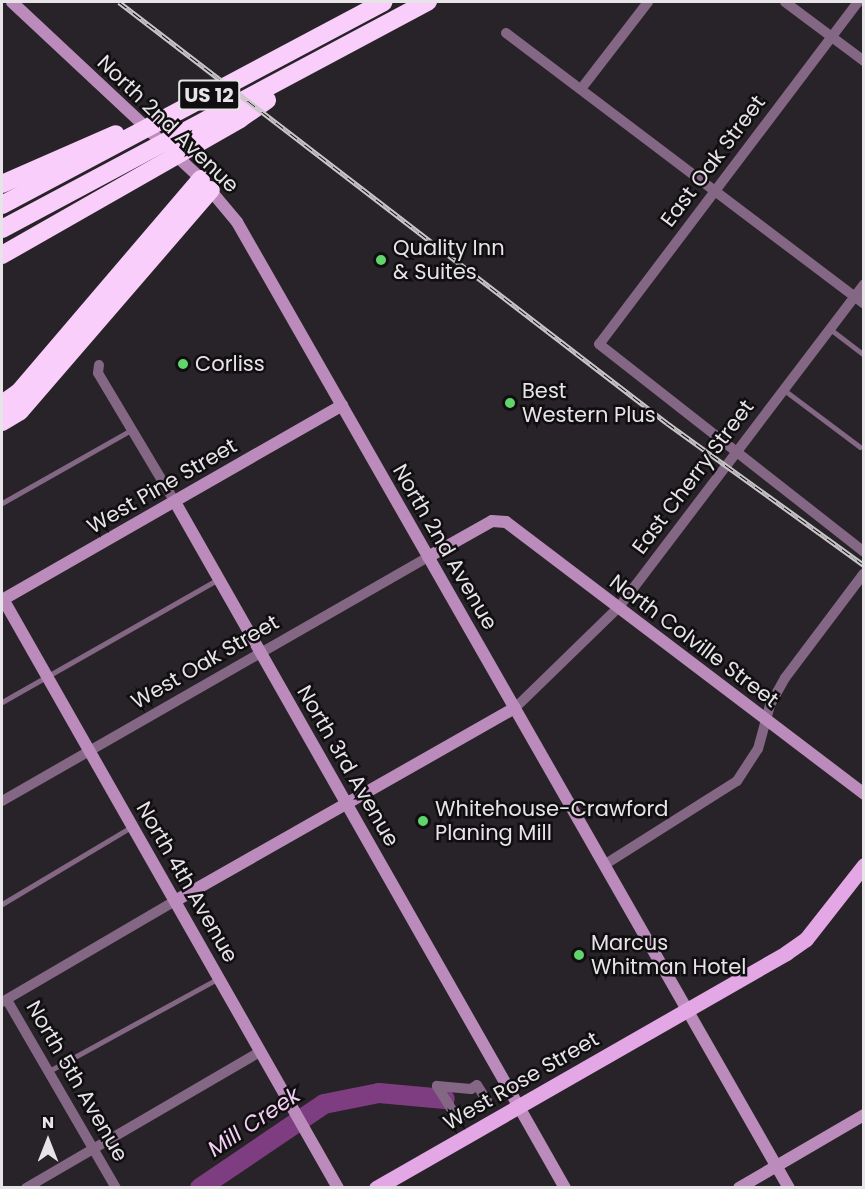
<!DOCTYPE html>
<style>
body{margin:0}
#map{position:relative;width:865px;height:1189px;overflow:hidden;background:#282328;font-family:Poppins,sans-serif}
div>[style]{position:absolute}
[style*='--x']{left:calc(var(--x)*1px);top:calc(var(--y)*1px);width:calc(var(--w)*1px);rotate:calc(var(--a)*1deg)}
.river>*{height:20px;margin:-10px;padding:0 10px;transform-origin:10px;border-radius:10px;background:#7e3d81}
.lane>*{height:5px;margin:-2.5px;padding:0 2.5px;transform-origin:2.5px;border-radius:2.5px;background:#846784}
.street>*{height:10px;margin:-5px;padding:0 5px;transform-origin:5px;border-radius:5px;background:#846784}
.secondary>*{height:12px;margin:-6px;padding:0 6px;transform-origin:6px;border-radius:6px;background:#ba8bbb}
.primary>*{height:15px;margin:-7.5px;padding:0 7.5px;transform-origin:7.5px;border-radius:7.5px;background:#e4a7e5}
.highway>*{height:18px;margin:-9px;padding:0 9px;transform-origin:9px;border-radius:9px;background:#f9cefa}
.rail>*{height:5px;margin-top:-2.5px;transform-origin:0;background:repeating-linear-gradient(90deg,#100e10 0 9px,#cac7ca 0 18px);box-sizing:border-box;border-block:2px solid #cac7ca}
.dots>*{width:16px;height:16px;translate:-50% -50%;box-sizing:border-box;border:3px solid #100e10;border-radius:50%}
span{translate:-50% -50%;white-space:nowrap;text-align:center;line-height:1.15;-webkit-text-stroke:5px #100e10;paint-order:stroke}
.shield-label span{padding:2px 4px;background:#100e10;border:2px solid;border-radius:4px;-webkit-text-stroke-width:0}
.shield-label{font-size:20px;color:#e7e4e7;font-weight:700}
.street-label{font-size:21px;color:#e7e4e7}
.poi-label{font-size:21px;color:#e7e4e7}
.left{translate:0 -50%;text-align:left}
.water-label{font-size:22px;color:#f3cff4;font-style:italic}
.frame{position:absolute;inset:0;border:3px solid #e7e4e7;pointer-events:none}
.north{position:absolute;left:18px;top:1111px;width:60px;height:60px;-webkit-text-stroke:4px #100e10;paint-order:stroke;rotate:0deg;font-size:16px;font-weight:700;line-height:24px;text-align:center;color:#e7e4e7}
.north::after{content:'';display:block;margin:auto;width:21px;height:27px;background:#e7e4e7;clip-path:polygon(50% 0,100% 100%,50% 72%,0 100%)}
</style>
<div id="map">
<div class="river">
<i style="--x:200;--y:1188;--w:150;--a:-34.1"></i>
<i style="--x:324;--y:1104;--w:56;--a:-11.3"></i>
<i style="--x:379;--y:1093;--w:66;--a:5.2"></i>
</div>
<div class="lane">
<i style="--x:830;--y:329;--w:43;--a:37.4"></i>
<i style="--x:784;--y:390;--w:95;--a:36.9"></i>
<i style="--x:2;--y:503;--w:148;--a:-29.5"></i>
<i style="--x:2;--y:702;--w:247;--a:-29.6"></i>
<i style="--x:2;--y:904;--w:150;--a:-30.8"></i>
<i style="--x:49;--y:1071;--w:194;--a:-28.7"></i>
</div>
<div class="street">
<i style="--x:785;--y:2;--w:99;--a:36.8"></i>
<i style="--x:858;--y:2;--w:429;--a:127.1"></i>
<i style="--x:599;--y:344;--w:337;--a:38.1"></i>
<i style="--x:506;--y:33;--w:449;--a:37.1"></i>
<i style="--x:581;--y:89;--w:110;--a:-52.4"></i>
<i style="--x:99;--y:365;--w:8;--a:97"></i>
<i style="--x:98;--y:373;--w:150;--a:59.2"></i>
<i style="--x:515;--y:708;--w:145;--a:-44.2"></i>
<i style="--x:619;--y:607;--w:405;--a:-52.8"></i>
<i style="--x:2;--y:801;--w:491;--a:-29.8"></i>
<i style="--x:604;--y:865;--w:157;--a:-32.3"></i>
<i style="--x:737;--y:781;--w:38;--a:-57"></i>
<i style="--x:758;--y:749;--w:46;--a:-74.7"></i>
<i style="--x:770;--y:705;--w:31;--a:-61"></i>
<i style="--x:785;--y:678;--w:131;--a:-53"></i>
<i style="--x:7;--y:1000;--w:217;--a:59.9"></i>
<i style="--x:2;--y:1002;--w:200;--a:-30.3"></i>
<i style="--x:477;--y:1085;--w:19;--a:58"></i>
<i style="--x:487;--y:1101;--w:34;--a:150"></i>
<i style="--x:457;--y:1118;--w:38;--a:-122"></i>
<i style="--x:437;--y:1086;--w:34;--a:5"></i>
<i style="--x:471;--y:1089;--w:7;--a:-34"></i>
<i style="--x:26;--y:1188;--w:271;--a:-30.2"></i>
</div>
<div class="secondary">
<i style="--x:12;--y:2;--w:259;--a:43.1"></i>
<i style="--x:201;--y:179;--w:56;--a:50.1"></i>
<i style="--x:237;--y:222;--w:1113;--a:60.26"></i>
<i style="--x:175;--y:502;--w:789;--a:60.38"></i>
<i style="--x:428;--y:557;--w:73;--a:-29.4"></i>
<i style="--x:492;--y:521;--w:14;--a:4"></i>
<i style="--x:506;--y:522;--w:450;--a:37.2"></i>
<i style="--x:3;--y:599;--w:678;--a:60.37"></i>
<i style="--x:2;--y:600;--w:392;--a:-29.8"></i>
<i style="--x:175;--y:901;--w:391;--a:-29.6"></i>
<i style="--x:739;--y:1188;--w:145;--a:-30.3"></i>
</div>
<div class="primary">
<i style="--x:376;--y:1188;--w:473;--a:-29.8"></i>
<i style="--x:786;--y:953;--w:24;--a:-35"></i>
<i style="--x:806;--y:939;--w:94;--a:-51.9"></i>
</div>
<div class="highway">
<i style="--x:2;--y:184;--w:124;--a:-23.7"></i>
<i style="--x:2;--y:205;--w:432;--a:-28"></i>
<i style="--x:2;--y:229;--w:483;--a:-28.1"></i>
<i style="--x:2;--y:255;--w:274;--a:-29.7"></i>
<i style="--x:240;--y:119;--w:33;--a:-35"></i>
<i style="--x:2;--y:404;--w:21;--a:-35"></i>
<i style="--x:19;--y:392;--w:280;--a:-49.5"></i>
<i style="--x:2;--y:422;--w:21;--a:-31"></i>
<i style="--x:20;--y:411;--w:292;--a:-49.2"></i>
</div>
<div class="rail">
<i style="--x:119;--y:2;--w:691;--a:37.53"></i>
<i style="--x:667;--y:423;--w:243;--a:35.8"></i>
</div>
<div class="dots">
<i style="left:381px;top:260px;background:#5fd56b"></i>
<i style="left:183px;top:364px;background:#5fd56b"></i>
<i style="left:510px;top:403px;background:#5fd56b"></i>
<i style="left:423px;top:821px;background:#5fd56b"></i>
<i style="left:579px;top:955px;background:#5fd56b"></i>
</div>
<div class="shield-label">
<span style="left:209px;top:95px">US 12</span>
</div>
<div class="street-label">
<span style="left:168px;top:124px;rotate:44deg">North 2nd Avenue</span>
<span style="left:713px;top:161px;rotate:-53deg">East Oak Street</span>
<span style="left:693px;top:477px;rotate:-53deg">East Cherry Street</span>
<span style="left:162px;top:486px;rotate:-30deg">West Pine Street</span>
<span style="left:445px;top:547px;rotate:60deg">North 2nd Avenue</span>
<span style="left:694px;top:641px;rotate:37deg">North Colville Street</span>
<span style="left:205px;top:662px;rotate:-30deg">West Oak Street</span>
<span style="left:348px;top:766px;rotate:60deg">North 3rd Avenue</span>
<span style="left:187px;top:882px;rotate:60deg">North 4th Avenue</span>
<span style="left:77px;top:1081px;rotate:60deg">North 5th Avenue</span>
<span style="left:521px;top:1081px;rotate:-30deg">West Rose Street</span>
</div>
<div class="poi-label">
<span class="left" style="left:393px;top:260px">Quality Inn<br>&amp; Suites</span>
<span class="left" style="left:195px;top:364px">Corliss</span>
<span class="left" style="left:522px;top:403px">Best<br>Western Plus</span>
<span class="left" style="left:435px;top:821px">Whitehouse-Crawford<br>Planing Mill</span>
<span class="left" style="left:591px;top:955px">Marcus<br>Whitman Hotel</span>
</div>
<div class="water-label">
<span style="left:254px;top:1122px;rotate:-34deg">Mill Creek</span>
</div>
<div class="frame"></div>
<div class="north">N</div>
</div>
